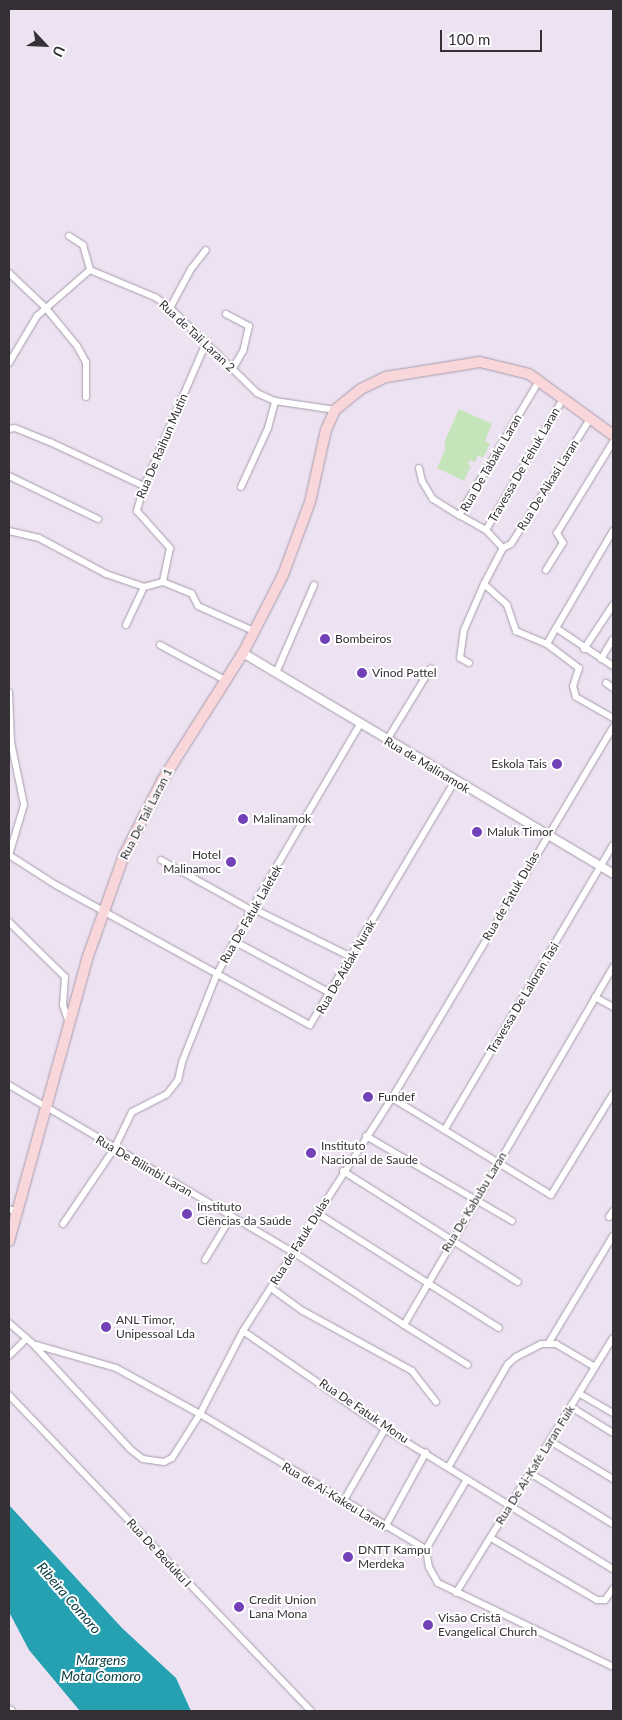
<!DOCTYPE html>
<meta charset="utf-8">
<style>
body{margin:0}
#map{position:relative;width:622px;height:1720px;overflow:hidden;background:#ede2f2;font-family:Lato,sans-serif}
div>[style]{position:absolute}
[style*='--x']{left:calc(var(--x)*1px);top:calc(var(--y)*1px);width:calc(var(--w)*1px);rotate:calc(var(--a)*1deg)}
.green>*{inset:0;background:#c6e4b9}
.water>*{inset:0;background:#26a1b1}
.roads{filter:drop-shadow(0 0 1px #a69baa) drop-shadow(0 0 1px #a69baa)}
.minor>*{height:6px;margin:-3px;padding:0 3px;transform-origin:3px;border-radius:3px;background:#fff}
.tertiary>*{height:8px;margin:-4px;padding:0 4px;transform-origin:4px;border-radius:4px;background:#fff}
.primary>*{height:10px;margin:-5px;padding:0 5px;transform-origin:5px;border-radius:5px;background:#f9d6da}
.dots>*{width:14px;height:14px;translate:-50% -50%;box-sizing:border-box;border:2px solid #fff;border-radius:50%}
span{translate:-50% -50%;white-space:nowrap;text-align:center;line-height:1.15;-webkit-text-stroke:4px #fff;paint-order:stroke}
.street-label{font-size:12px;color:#343036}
.poi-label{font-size:12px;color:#343036}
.left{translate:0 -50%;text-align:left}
.right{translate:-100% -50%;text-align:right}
.water-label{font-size:14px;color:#0c4047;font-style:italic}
.frame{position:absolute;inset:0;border:10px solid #343036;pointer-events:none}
.north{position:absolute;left:20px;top:20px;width:50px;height:50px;-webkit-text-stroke:4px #fff;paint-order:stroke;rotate:115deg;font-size:14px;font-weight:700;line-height:20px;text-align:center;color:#343036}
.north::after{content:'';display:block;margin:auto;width:18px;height:22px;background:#343036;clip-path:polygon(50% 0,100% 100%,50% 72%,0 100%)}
.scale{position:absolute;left:440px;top:30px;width:102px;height:22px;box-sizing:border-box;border:2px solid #343036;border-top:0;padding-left:6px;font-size:15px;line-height:18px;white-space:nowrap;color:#343036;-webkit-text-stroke:4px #fff;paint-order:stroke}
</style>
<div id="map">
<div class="green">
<i style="clip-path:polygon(459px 409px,492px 424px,485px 441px,490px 444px,483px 458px,478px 455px,475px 462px,470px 460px,468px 464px,471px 466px,464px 481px,437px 468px,446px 448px,444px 443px)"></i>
</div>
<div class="water">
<i style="clip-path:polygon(9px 1505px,122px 1628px,176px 1678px,191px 1711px,80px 1711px,29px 1650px,9px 1612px)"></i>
</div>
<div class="roads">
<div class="minor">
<i style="--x:69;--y:236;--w:17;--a:33"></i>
<i style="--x:83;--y:245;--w:26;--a:74"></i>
<i style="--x:9;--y:273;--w:50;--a:43.4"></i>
<i style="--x:45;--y:307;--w:50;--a:50.6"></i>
<i style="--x:77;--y:346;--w:18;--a:61"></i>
<i style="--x:86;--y:362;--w:35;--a:90"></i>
<i style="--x:170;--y:308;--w:44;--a:-61.7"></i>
<i style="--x:191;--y:269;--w:24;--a:-52"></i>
<i style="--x:226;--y:314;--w:26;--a:28"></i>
<i style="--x:249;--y:326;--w:26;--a:103"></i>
<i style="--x:243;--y:351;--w:20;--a:120"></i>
<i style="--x:206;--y:343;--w:156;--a:113.4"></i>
<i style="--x:144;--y:486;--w:26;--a:106"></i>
<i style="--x:137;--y:511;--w:50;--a:48.3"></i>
<i style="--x:170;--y:548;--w:35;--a:102"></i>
<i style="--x:163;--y:582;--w:31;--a:22"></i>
<i style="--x:192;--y:594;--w:13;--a:63"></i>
<i style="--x:198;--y:606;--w:61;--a:24.1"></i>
<i style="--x:9;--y:363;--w:55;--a:-59.2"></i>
<i style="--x:37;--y:316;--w:70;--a:-41"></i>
<i style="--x:90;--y:270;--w:70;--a:22.6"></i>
<i style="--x:155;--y:297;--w:19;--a:36"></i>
<i style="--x:170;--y:308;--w:122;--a:44.3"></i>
<i style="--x:257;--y:393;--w:20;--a:24"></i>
<i style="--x:275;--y:401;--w:61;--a:8.5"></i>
<i style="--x:539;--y:381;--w:156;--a:120.8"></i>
<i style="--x:459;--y:515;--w:31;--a:29"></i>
<i style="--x:486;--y:530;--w:25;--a:47"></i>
<i style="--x:503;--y:548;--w:41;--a:117.8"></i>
<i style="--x:484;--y:584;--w:31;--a:42"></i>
<i style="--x:507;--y:605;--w:28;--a:71"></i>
<i style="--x:516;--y:631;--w:34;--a:23"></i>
<i style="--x:547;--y:644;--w:18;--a:-61"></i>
<i style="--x:556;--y:628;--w:69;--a:33.7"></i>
<i style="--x:9;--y:429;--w:6;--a:-9"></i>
<i style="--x:15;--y:428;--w:38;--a:22"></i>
<i style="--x:50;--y:442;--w:104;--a:25.1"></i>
<i style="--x:419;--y:468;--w:13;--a:77"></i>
<i style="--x:422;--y:481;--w:21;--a:59"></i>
<i style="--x:433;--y:499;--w:31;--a:32"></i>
<i style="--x:9;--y:476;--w:99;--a:25.8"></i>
<i style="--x:241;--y:487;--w:65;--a:-65.4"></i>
<i style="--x:268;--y:428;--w:28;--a:-75"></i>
<i style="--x:486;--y:530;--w:152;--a:-59.6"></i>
<i style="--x:9;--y:531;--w:31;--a:13"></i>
<i style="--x:39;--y:538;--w:76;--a:28.2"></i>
<i style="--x:106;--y:574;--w:40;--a:18.9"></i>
<i style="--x:144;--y:587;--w:20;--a:-15"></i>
<i style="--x:503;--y:548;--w:9;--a:-27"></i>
<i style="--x:511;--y:544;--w:148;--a:-57.7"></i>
<i style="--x:546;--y:570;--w:32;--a:-58"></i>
<i style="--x:563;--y:543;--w:12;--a:-121"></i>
<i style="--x:557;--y:533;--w:107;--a:-58.4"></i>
<i style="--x:126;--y:625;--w:42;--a:-64.7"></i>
<i style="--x:556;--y:628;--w:113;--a:-59.6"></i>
<i style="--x:547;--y:644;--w:40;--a:37"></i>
<i style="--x:579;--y:668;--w:19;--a:108"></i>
<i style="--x:573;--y:686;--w:11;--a:75"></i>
<i style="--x:576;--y:697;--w:43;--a:29.6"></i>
<i style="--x:160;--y:645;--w:74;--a:28.3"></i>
<i style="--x:584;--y:649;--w:53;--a:-56.6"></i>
<i style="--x:601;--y:659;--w:23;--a:-59"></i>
<i style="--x:469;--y:663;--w:10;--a:-151"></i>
<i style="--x:460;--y:658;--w:28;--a:-82"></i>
<i style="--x:464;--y:630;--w:50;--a:-66.5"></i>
<i style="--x:276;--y:673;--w:96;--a:-66.6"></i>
<i style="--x:606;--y:683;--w:9;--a:36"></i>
<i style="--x:9;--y:692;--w:50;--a:87.7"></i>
<i style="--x:11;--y:742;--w:64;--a:78.3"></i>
<i style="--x:24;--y:805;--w:52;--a:106.7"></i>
<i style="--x:387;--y:740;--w:84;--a:-58.6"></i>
<i style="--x:9;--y:855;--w:56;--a:32.6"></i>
<i style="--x:56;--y:885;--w:290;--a:28.9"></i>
<i style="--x:310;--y:1025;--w:284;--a:-59.3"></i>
<i style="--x:161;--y:860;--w:103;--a:29.1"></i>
<i style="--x:252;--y:908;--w:110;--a:26.3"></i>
<i style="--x:9;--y:922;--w:78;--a:44.5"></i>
<i style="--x:65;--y:977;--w:28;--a:94"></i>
<i style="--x:63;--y:1005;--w:19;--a:72"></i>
<i style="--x:234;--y:941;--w:109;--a:28.4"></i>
<i style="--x:595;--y:997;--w:21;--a:29"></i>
<i style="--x:9;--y:1085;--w:329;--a:30.5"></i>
<i style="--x:293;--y:1252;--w:133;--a:33.3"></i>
<i style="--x:404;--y:1325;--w:415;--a:-59.7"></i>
<i style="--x:392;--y:1098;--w:186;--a:31.4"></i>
<i style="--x:551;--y:1195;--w:119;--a:-58.5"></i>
<i style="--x:445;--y:1129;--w:330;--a:-59.4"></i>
<i style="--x:366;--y:1136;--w:169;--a:30.2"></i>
<i style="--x:343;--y:1171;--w:207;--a:32.4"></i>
<i style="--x:9;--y:1209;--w:9;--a:21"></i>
<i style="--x:317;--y:1213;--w:215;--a:32.3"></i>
<i style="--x:609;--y:1217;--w:7;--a:-56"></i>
<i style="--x:63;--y:1224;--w:91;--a:-55.8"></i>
<i style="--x:114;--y:1149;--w:41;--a:-64.1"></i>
<i style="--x:132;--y:1112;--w:39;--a:-27"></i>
<i style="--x:167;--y:1094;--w:18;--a:-52"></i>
<i style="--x:178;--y:1080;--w:18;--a:-77"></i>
<i style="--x:182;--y:1062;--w:95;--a:-68.3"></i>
<i style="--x:217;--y:974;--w:72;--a:-62"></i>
<i style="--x:251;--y:910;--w:216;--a:-59.6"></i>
<i style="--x:205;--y:1260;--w:50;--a:-58.8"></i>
<i style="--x:271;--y:1288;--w:39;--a:36"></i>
<i style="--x:303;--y:1311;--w:124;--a:28.8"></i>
<i style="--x:412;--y:1371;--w:39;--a:52"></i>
<i style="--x:9;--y:1323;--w:30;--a:41"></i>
<i style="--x:32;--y:1343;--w:144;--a:47.2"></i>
<i style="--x:130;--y:1449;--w:16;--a:38"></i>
<i style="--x:143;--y:1459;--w:21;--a:8"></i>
<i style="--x:164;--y:1462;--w:9;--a:-27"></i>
<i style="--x:172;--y:1458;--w:52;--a:-57.5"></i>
<i style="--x:200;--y:1414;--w:93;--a:-62.6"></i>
<i style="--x:243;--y:1331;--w:277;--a:-57.4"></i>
<i style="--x:392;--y:1098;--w:432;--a:-59.2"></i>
<i style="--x:404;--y:1325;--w:75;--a:32"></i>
<i style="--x:243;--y:1331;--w:173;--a:34.6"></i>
<i style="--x:385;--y:1429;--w:268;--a:31.6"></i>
<i style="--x:548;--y:1344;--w:126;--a:-59"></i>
<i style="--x:36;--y:1345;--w:83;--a:16"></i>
<i style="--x:116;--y:1368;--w:96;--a:28.7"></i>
<i style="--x:200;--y:1414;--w:263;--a:30.9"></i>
<i style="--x:426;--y:1549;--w:18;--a:81"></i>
<i style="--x:429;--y:1567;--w:18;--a:61"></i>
<i style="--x:438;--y:1583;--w:194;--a:25.6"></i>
<i style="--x:9;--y:1356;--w:25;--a:-45"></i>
<i style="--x:580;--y:1394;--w:38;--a:30"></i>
<i style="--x:9;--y:1395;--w:437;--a:46.3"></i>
<i style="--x:571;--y:1407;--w:49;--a:31.8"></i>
<i style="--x:550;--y:1441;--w:74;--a:31.1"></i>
<i style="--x:449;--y:1466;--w:118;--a:-60"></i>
<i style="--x:508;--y:1364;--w:11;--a:-41"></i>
<i style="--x:516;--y:1357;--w:28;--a:-27"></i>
<i style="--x:541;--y:1344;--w:15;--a:0"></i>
<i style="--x:556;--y:1344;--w:45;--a:30.5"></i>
<i style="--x:530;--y:1473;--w:97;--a:31.6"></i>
<i style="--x:343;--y:1502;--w:84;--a:-60.1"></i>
<i style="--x:385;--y:1527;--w:85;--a:-61.3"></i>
<i style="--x:491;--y:1538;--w:123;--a:30.3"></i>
<i style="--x:597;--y:1600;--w:8;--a:0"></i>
<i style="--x:605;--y:1600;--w:14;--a:-54"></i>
<i style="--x:426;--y:1549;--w:81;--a:-59.6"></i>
<i style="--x:456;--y:1593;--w:299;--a:-58.4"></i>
</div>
<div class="tertiary">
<i style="--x:243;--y:653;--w:431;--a:30.8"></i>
<i style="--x:9;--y:1710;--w:2;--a:27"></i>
</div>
<div class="primary">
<i style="--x:9;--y:1241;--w:293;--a:-74.5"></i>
<i style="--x:87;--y:959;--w:110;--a:-70.4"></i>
<i style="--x:124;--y:855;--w:85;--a:-62.8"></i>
<i style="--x:163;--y:779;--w:149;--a:-57.6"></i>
<i style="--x:243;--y:653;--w:88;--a:-62.9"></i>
<i style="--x:283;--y:575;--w:78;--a:-69.7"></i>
<i style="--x:310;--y:502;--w:74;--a:-77.5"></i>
<i style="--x:326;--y:430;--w:22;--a:-66"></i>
<i style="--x:335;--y:410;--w:33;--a:-39"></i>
<i style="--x:361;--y:389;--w:28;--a:-26"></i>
<i style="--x:386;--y:377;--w:95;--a:-9.1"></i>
<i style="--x:480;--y:362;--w:50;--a:13.8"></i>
<i style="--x:529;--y:374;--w:104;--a:36"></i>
</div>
</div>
<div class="dots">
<i style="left:325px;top:639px;background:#7240b7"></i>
<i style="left:362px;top:673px;background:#7240b7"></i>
<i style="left:557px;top:764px;background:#7240b7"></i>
<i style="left:243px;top:819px;background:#7240b7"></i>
<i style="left:477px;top:832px;background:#7240b7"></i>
<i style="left:231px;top:862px;background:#7240b7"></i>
<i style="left:368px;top:1097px;background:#7240b7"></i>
<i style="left:311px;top:1153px;background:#7240b7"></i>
<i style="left:187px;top:1214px;background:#7240b7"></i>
<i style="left:106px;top:1327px;background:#7240b7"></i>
<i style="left:348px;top:1557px;background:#7240b7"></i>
<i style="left:239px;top:1607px;background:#7240b7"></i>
<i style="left:428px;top:1625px;background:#7240b7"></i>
</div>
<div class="street-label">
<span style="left:197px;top:336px;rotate:43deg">Rua de Tali Laran 2</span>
<span style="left:162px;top:446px;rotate:-67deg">Rua De Raihun Mutin</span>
<span style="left:491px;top:463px;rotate:-60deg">Rua De Tabaku Laran</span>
<span style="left:524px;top:465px;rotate:-60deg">Travessa De Fehuk Laran</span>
<span style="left:548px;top:485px;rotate:-58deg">Rua De Aikasi Laran</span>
<span style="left:427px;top:765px;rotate:31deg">Rua de Malinamok</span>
<span style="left:146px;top:814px;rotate:-63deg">Rua De Tali Laran 1</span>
<span style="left:511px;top:896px;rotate:-60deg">Rua de Fatuk Dulas</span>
<span style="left:251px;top:914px;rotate:-60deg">Rua De Fatuk Laletek</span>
<span style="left:346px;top:967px;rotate:-60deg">Rua De Aidak Nurak</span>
<span style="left:523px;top:998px;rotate:-59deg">Travessa De Laloran Tasi</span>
<span style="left:144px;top:1166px;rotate:30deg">Rua De Bilimbi Laran</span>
<span style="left:474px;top:1202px;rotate:-59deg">Rua De Kabubu Laran</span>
<span style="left:300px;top:1241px;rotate:-58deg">Rua de Fatuk Dulas</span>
<span style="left:364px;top:1411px;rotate:34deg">Rua De Fatuk Monu</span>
<span style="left:535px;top:1465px;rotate:-58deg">Rua De Ai-Kafé Laran Fuik</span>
<span style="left:334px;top:1496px;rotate:31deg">Rua de Ai-Kakeu Laran</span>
<span style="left:159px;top:1553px;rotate:47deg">Rua De Beduku I</span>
</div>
<div class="poi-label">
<span class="left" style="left:335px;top:639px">Bombeiros</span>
<span class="left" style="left:372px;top:673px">Vinod Pattel</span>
<span class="right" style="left:547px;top:764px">Eskola Tais</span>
<span class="left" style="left:253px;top:819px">Malinamok</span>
<span class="left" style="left:487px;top:832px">Maluk Timor</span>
<span class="right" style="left:221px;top:862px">Hotel<br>Malinamoc</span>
<span class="left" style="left:378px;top:1097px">Fundef</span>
<span class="left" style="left:321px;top:1153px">Instituto<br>Nacional de Saude</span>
<span class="left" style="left:197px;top:1214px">Instituto<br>Ciências da Saúde</span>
<span class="left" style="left:116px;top:1327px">ANL Timor,<br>Unipessoal Lda</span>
<span class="left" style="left:358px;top:1557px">DNTT Kampu<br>Merdeka</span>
<span class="left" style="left:249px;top:1607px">Credit Union<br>Lana Mona</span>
<span class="left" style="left:438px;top:1625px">Visão Cristã<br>Evangelical Church</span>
</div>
<div class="water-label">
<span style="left:69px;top:1598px;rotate:49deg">Ribeira Comoro</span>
<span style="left:101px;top:1668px">Margens<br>Mota Comoro</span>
</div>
<div class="frame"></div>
<div class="north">U</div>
<div class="scale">100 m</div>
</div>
